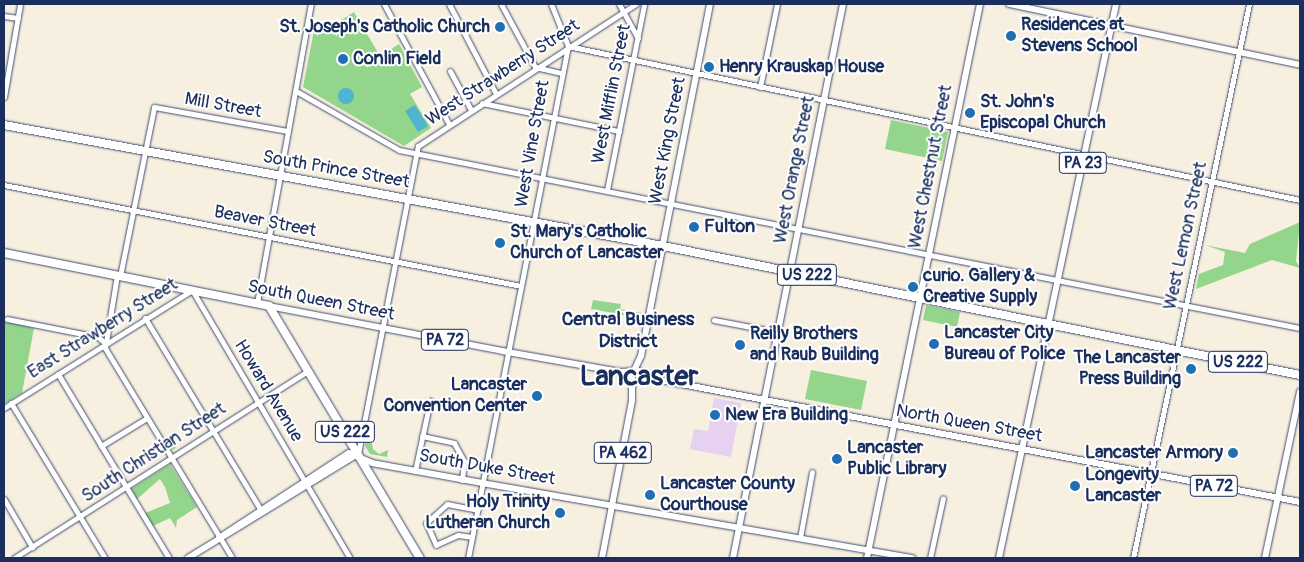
<!DOCTYPE html>
<style>
body{margin:0}
#map{position:relative;width:1304px;height:562px;overflow:hidden;background:#f7efdf;font-family:Pangolin,sans-serif}
div>[style]{position:absolute}
[style*='--x']{left:calc(var(--x)*1px);top:calc(var(--y)*1px);width:calc(var(--w)*1px);rotate:calc(var(--a)*1deg)}
.built>*{inset:0;background:#e6d2f0}
.green>*{inset:0;background:#94d58c}
.round{border-radius:50%}
.water>*{inset:0;background:#50b4ce}
.roads{filter:drop-shadow(0 0 1px #3c4c71) drop-shadow(0 0 1px #3c4c71)}
.minor>*{height:5px;margin:-2.5px;padding:0 2.5px;transform-origin:2.5px;border-radius:2.5px;background:#fff}
.major>*{height:6px;margin:-3px;padding:0 3px;transform-origin:3px;border-radius:3px;background:#fff}
.highway>*{height:8px;margin:-4px;padding:0 4px;transform-origin:4px;border-radius:4px;background:#fff}
.dots>*{width:14px;height:14px;translate:-50% -50%;box-sizing:border-box;border:2px solid #fff;border-radius:50%}
span{translate:-50% -50%;white-space:nowrap;text-align:center;line-height:1.15;-webkit-text-stroke:4px #fff;paint-order:stroke}
.shield-label span{padding:1px 4px;background:#fff;border:1px solid;border-radius:4px;-webkit-text-stroke-width:0}
.shield-label{font-size:16px;color:#1b2f5e;font-weight:700}
.poi-label{font-size:18px;color:#1b2f5e;font-weight:700}
.left{translate:0 -50%;text-align:left}
.right{translate:-100% -50%;text-align:right}
.street-label{font-size:18px;color:#1b2f5e}
.neighbourhood-label{font-size:19px;color:#1b2f5e;font-weight:700}
.town-label{font-size:28px;color:#1b2f5e;font-weight:700}
.frame{position:absolute;inset:0;border:5px solid #1b2f5e;pointer-events:none}
</style>
<div id="map">
<div class="built">
<i style="clip-path:polygon(714px 398px,741px 403px,731px 457px,690px 449px,694px 429px,708px 431px)"></i>
</div>
<div class="green">
<i style="clip-path:polygon(354px 12px,380px 56px,399px 44px,422px 87px,410px 94px,431px 128px,404px 146px,303px 87px,315px 25px,335px 24px)"></i>
<i style="clip-path:polygon(891px 120px,948px 132px,942px 161px,885px 149px)"></i>
<i style="clip-path:polygon(1300px 222px,1296px 261px,1300px 268px,1272px 260px,1196px 289px,1199px 274px,1223px 265px,1225px 252px,1205px 245px,1245px 253px,1250px 244px)"></i>
<i style="clip-path:polygon(593px 300px,621px 304px,620px 309px,642px 313px,641px 318px,591px 309px)"></i>
<i style="clip-path:polygon(926px 305px,960px 312px,957px 327px,923px 320px)"></i>
<i style="clip-path:polygon(4px 321px,34px 328px,22px 393px,4px 404px)"></i>
<i style="clip-path:polygon(811px 370px,867px 381px,861px 410px,805px 399px)"></i>
<i style="clip-path:polygon(369px 430px,373px 449px,379px 454px,388px 450px,387px 457px,370px 454px,365px 446px)"></i>
<i class="round" style="left:165px;top:438px;width:12px;height:12px"></i>
<i style="clip-path:polygon(170px 464px,197px 507px,177px 520px,176px 528px,170px 518px,153px 526px,145px 513px,170px 503px,165px 487px,160px 479px,137px 499px,131px 489px)"></i>
</div>
<div class="water">
<i class="round" style="left:338px;top:88px;width:16px;height:16px"></i>
<i style="clip-path:polygon(415px 105px,428px 126px,418px 132px,405px 111px)"></i>
</div>
<div class="roads">
<div class="minor">
<i style="--x:384;--y:4;--w:136;--a:61.6"></i>
<i style="--x:449;--y:4;--w:102;--a:62.4"></i>
<i style="--x:501;--y:4;--w:72;--a:61.6"></i>
<i style="--x:535;--y:67;--w:26;--a:13"></i>
<i style="--x:619;--y:4;--w:39;--a:61"></i>
<i style="--x:4;--y:16;--w:14;--a:8"></i>
<i style="--x:568;--y:46;--w:748;--a:11.88"></i>
<i style="--x:450;--y:71;--w:44;--a:61.7"></i>
<i style="--x:760;--y:87;--w:85;--a:-78.4"></i>
<i style="--x:296;--y:91;--w:119;--a:29.8"></i>
<i style="--x:399;--y:150;--w:918;--a:11.18"></i>
<i style="--x:4;--y:97;--w:94;--a:-80.2"></i>
<i style="--x:482;--y:103;--w:140;--a:11.6"></i>
<i style="--x:4;--y:185;--w:527;--a:11.05"></i>
<i style="--x:607;--y:190;--w:190;--a:-78.7"></i>
<i style="--x:117;--y:275;--w:74;--a:99.3"></i>
<i style="--x:105;--y:348;--w:245;--a:58.8"></i>
<i style="--x:120;--y:276;--w:172;--a:-78.6"></i>
<i style="--x:154;--y:107;--w:136;--a:10.2"></i>
<i style="--x:257;--y:303;--w:304;--a:-79.8"></i>
<i style="--x:145;--y:318;--w:223;--a:58.9"></i>
<i style="--x:7;--y:319;--w:93;--a:11.2"></i>
<i style="--x:98;--y:337;--w:9;--a:41"></i>
<i style="--x:714;--y:320;--w:64;--a:10.8"></i>
<i style="--x:58;--y:374;--w:215;--a:58.9"></i>
<i style="--x:11;--y:403;--w:181;--a:58.8"></i>
<i style="--x:4;--y:408;--w:222;--a:-32.1"></i>
<i style="--x:192;--y:290;--w:311;--a:59.5"></i>
<i style="--x:422;--y:436;--w:33;--a:12"></i>
<i style="--x:454;--y:443;--w:21;--a:61"></i>
<i style="--x:464;--y:461;--w:19;--a:96"></i>
<i style="--x:101;--y:446;--w:54;--a:-31.3"></i>
<i style="--x:358;--y:454;--w:314;--a:-79"></i>
<i style="--x:418;--y:146;--w:260;--a:-33.1"></i>
<i style="--x:415;--y:471;--w:72;--a:-77.9"></i>
<i style="--x:4;--y:499;--w:56;--a:59.7"></i>
<i style="--x:472;--y:537;--w:14;--a:-172"></i>
<i style="--x:458;--y:535;--w:24;--a:156"></i>
<i style="--x:436;--y:545;--w:24;--a:-114"></i>
<i style="--x:426;--y:523;--w:28;--a:-42"></i>
<i style="--x:447;--y:504;--w:31;--a:11"></i>
<i style="--x:800;--y:538;--w:67;--a:-79.7"></i>
<i style="--x:14;--y:558;--w:348;--a:-32.5"></i>
<i style="--x:468;--y:558;--w:522;--a:-78.95"></i>
<i style="--x:568;--y:46;--w:45;--a:-112"></i>
<i style="--x:930;--y:558;--w:61;--a:-77.8"></i>
<i style="--x:1133;--y:558;--w:566;--a:-78.17"></i>
</div>
<div class="major">
<i style="--x:1009;--y:4;--w:297;--a:11.8"></i>
<i style="--x:269;--y:306;--w:237;--a:10.9"></i>
<i style="--x:502;--y:351;--w:120;--a:10.1"></i>
<i style="--x:620;--y:372;--w:18;--a:-3"></i>
<i style="--x:638;--y:371;--w:24;--a:22"></i>
<i style="--x:660;--y:380;--w:652;--a:10.79"></i>
<i style="--x:219;--y:538;--w:155;--a:-33.2"></i>
<i style="--x:349;--y:453;--w:25;--a:23"></i>
<i style="--x:372;--y:463;--w:112;--a:10.3"></i>
<i style="--x:482;--y:483;--w:437;--a:9.9"></i>
<i style="--x:188;--y:558;--w:199;--a:-31.5"></i>
<i style="--x:602;--y:558;--w:161;--a:-79.2"></i>
<i style="--x:632;--y:400;--w:25;--a:-90"></i>
<i style="--x:632;--y:375;--w:21;--a:-65"></i>
<i style="--x:641;--y:356;--w:359;--a:-78.9"></i>
<i style="--x:733;--y:558;--w:565;--a:-78.77"></i>
<i style="--x:867;--y:558;--w:565;--a:-78.47"></i>
<i style="--x:999;--y:558;--w:566;--a:-78.07"></i>
<i style="--x:1265;--y:558;--w:170;--a:-78.1"></i>
</div>
<div class="highway">
<i style="--x:4;--y:125;--w:670;--a:10.4"></i>
<i style="--x:663;--y:246;--w:650;--a:11.45"></i>
<i style="--x:4;--y:253;--w:270;--a:11.3"></i>
<i style="--x:269;--y:306;--w:294;--a:59.1"></i>
</div>
</div>
<div class="dots">
<i style="left:500px;top:27px;background:#1f6fb2"></i>
<i style="left:1011px;top:36px;background:#1f6fb2"></i>
<i style="left:343px;top:59px;background:#1f6fb2"></i>
<i style="left:709px;top:67px;background:#1f6fb2"></i>
<i style="left:970px;top:113px;background:#1f6fb2"></i>
<i style="left:694px;top:227px;background:#1f6fb2"></i>
<i style="left:500px;top:243px;background:#1f6fb2"></i>
<i style="left:913px;top:287px;background:#1f6fb2"></i>
<i style="left:934px;top:344px;background:#1f6fb2"></i>
<i style="left:740px;top:345px;background:#1f6fb2"></i>
<i style="left:1191px;top:369px;background:#1f6fb2"></i>
<i style="left:537px;top:396px;background:#1f6fb2"></i>
<i style="left:715px;top:415px;background:#1f6fb2"></i>
<i style="left:1233px;top:453px;background:#1f6fb2"></i>
<i style="left:837px;top:459px;background:#1f6fb2"></i>
<i style="left:1075px;top:486px;background:#1f6fb2"></i>
<i style="left:650px;top:495px;background:#1f6fb2"></i>
<i style="left:560px;top:513px;background:#1f6fb2"></i>
</div>
<div class="shield-label">
<span style="left:1083px;top:163px">PA 23</span>
<span style="left:807px;top:275px">US 222</span>
<span style="left:445px;top:340px">PA 72</span>
<span style="left:1238px;top:362px">US 222</span>
<span style="left:345px;top:432px">US 222</span>
<span style="left:623px;top:453px">PA 462</span>
<span style="left:1214px;top:486px">PA 72</span>
</div>
<div class="poi-label">
<span class="left" style="left:1021px;top:36px">Residences at<br>Stevens School</span>
<span class="right" style="left:490px;top:27px">St. Joseph's Catholic Church</span>
<span class="left" style="left:353px;top:59px">Conlin Field</span>
<span class="left" style="left:719px;top:67px">Henry Krauskap House</span>
<span class="left" style="left:980px;top:113px">St. John's<br>Episcopal Church</span>
<span class="left" style="left:704px;top:227px">Fulton</span>
<span class="left" style="left:510px;top:243px">St. Mary's Catholic<br>Church of Lancaster</span>
<span class="left" style="left:923px;top:287px">curio. Gallery &amp;<br>Creative Supply</span>
<span class="left" style="left:944px;top:344px">Lancaster City<br>Bureau of Police</span>
<span class="left" style="left:750px;top:345px">Reilly Brothers<br>and Raub Building</span>
<span class="right" style="left:1181px;top:369px">The Lancaster<br>Press Building</span>
<span class="right" style="left:527px;top:396px">Lancaster<br>Convention Center</span>
<span class="left" style="left:725px;top:415px">New Era Building</span>
<span class="left" style="left:847px;top:459px">Lancaster<br>Public Library</span>
<span class="right" style="left:1223px;top:453px">Lancaster Armory</span>
<span class="left" style="left:1085px;top:486px">Longevity<br>Lancaster</span>
<span class="left" style="left:660px;top:495px">Lancaster County<br>Courthouse</span>
<span class="right" style="left:550px;top:513px">Holy Trinity<br>Lutheran Church</span>
</div>
<div class="street-label">
<span style="left:503px;top:73px;rotate:-33deg">West Strawberry Street</span>
<span style="left:612px;top:94px;rotate:-79deg">West Mifflin Street</span>
<span style="left:223px;top:106px;rotate:10deg">Mill Street</span>
<span style="left:668px;top:141px;rotate:-79deg">West King Street</span>
<span style="left:533px;top:144px;rotate:-80deg">West Vine Street</span>
<span style="left:931px;top:167px;rotate:-79deg">West Chestnut Street</span>
<span style="left:336px;top:170px;rotate:10deg">South Prince Street</span>
<span style="left:795px;top:170px;rotate:-79deg">West Orange Street</span>
<span style="left:265px;top:222px;rotate:11deg">Beaver Street</span>
<span style="left:1186px;top:236px;rotate:-78deg">West Lemon Street</span>
<span style="left:321px;top:301px;rotate:11deg">South Queen Street</span>
<span style="left:103px;top:329px;rotate:-32deg">East Strawberry Street</span>
<span style="left:268px;top:391px;rotate:59deg">Howard Avenue</span>
<span style="left:969px;top:424px;rotate:10deg">North Queen Street</span>
<span style="left:154px;top:453px;rotate:-33deg">South Christian Street</span>
<span style="left:487px;top:468px;rotate:10deg">South Duke Street</span>
</div>
<div class="neighbourhood-label">
<span style="left:628px;top:331px">Central Business<br>District</span>
</div>
<div class="town-label">
<span style="left:639px;top:377px">Lancaster</span>
</div>
<div class="frame"></div>
</div>
